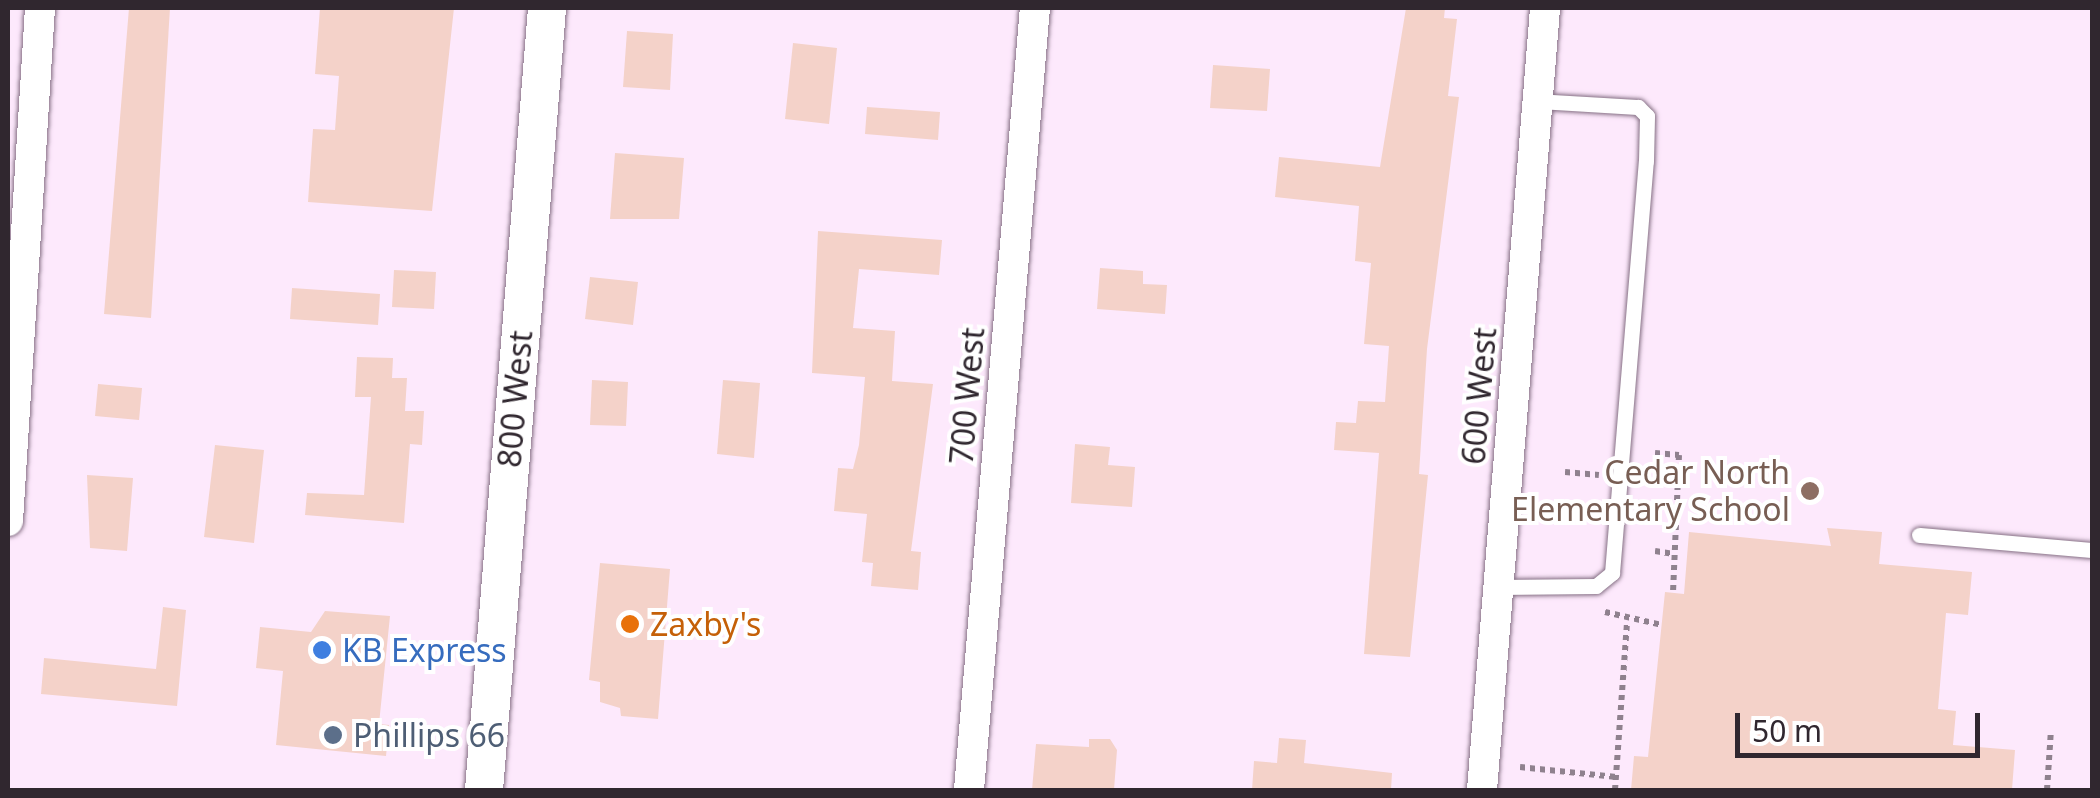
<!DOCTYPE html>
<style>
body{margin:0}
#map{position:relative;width:2100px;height:798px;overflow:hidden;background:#fde9fc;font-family:"Noto Sans",sans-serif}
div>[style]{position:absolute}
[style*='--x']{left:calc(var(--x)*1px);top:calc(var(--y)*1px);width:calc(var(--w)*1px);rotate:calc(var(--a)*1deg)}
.building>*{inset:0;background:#f4d2c9}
.path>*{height:6px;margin-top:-3px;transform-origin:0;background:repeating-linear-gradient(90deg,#8f818e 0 5px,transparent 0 10px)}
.roads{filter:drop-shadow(0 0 2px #867085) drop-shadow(0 0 2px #867085)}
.service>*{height:15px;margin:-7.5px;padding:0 7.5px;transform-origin:7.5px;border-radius:7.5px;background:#fff}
.minor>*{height:30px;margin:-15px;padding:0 15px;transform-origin:15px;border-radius:15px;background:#fff}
.tertiary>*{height:38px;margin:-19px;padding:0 19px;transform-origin:19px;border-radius:19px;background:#fff}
.dots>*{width:28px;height:28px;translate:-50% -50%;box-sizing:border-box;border:5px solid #fff;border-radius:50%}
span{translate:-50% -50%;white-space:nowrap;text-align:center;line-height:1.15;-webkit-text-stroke:8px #fff;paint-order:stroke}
.street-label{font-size:32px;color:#30272f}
.education-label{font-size:32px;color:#785e54}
.right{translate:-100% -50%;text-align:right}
.food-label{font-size:32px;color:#c56008}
.left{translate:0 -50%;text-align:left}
.shop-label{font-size:32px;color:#366cbe}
.service-label{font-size:32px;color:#4e5e75}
.frame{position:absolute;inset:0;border:10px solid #30272f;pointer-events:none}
.scale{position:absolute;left:1735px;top:713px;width:245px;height:45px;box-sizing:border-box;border:5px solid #30272f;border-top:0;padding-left:12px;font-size:30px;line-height:35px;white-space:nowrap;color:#30272f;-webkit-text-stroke:8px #fff;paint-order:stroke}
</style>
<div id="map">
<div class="building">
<i style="clip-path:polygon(129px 8px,170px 8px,151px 318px,104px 314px)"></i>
<i style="clip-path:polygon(320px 8px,454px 8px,432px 211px,308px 202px,313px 129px,335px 130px,339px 76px,315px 74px)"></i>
<i style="clip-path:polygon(1406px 8px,1445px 8px,1444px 18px,1457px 19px,1448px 96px,1459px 97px,1427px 349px,1419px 474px,1428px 475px,1410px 657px,1364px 654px,1379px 453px,1334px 450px,1336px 422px,1356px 423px,1358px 401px,1385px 402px,1389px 346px,1364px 344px,1371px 263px,1355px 261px,1359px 206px,1275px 197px,1279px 157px,1380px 167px)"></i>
<i style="clip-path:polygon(627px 31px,673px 34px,670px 90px,623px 87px)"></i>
<i style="clip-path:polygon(793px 43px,837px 48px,829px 124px,785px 119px)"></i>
<i style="clip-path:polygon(1213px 65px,1270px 69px,1267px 111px,1210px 108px)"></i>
<i style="clip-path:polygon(867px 107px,940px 112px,938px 140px,865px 134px)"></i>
<i style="clip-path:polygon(615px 153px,684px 158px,679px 219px,610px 219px)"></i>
<i style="clip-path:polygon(818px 231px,942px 240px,939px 275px,859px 269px,853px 328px,895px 331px,892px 381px,933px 384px,911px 551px,921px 552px,918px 590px,871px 586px,873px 563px,862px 562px,867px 514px,834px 511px,838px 468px,853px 469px,859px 445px,865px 377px,812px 373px)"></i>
<i style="clip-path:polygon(1100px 268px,1143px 271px,1143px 284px,1167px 285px,1165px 314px,1097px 309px)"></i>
<i style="clip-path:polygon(394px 270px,436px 272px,434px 309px,392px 307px)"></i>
<i style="clip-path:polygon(590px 277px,638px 282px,633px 325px,585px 319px)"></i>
<i style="clip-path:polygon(292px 288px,380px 294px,378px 325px,290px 319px)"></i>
<i style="clip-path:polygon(357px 357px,393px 358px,392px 378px,407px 378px,405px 411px,424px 411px,422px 445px,410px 444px,404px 523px,305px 515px,307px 493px,364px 495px,371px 397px,355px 397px)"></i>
<i style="clip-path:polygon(592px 380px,628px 382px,626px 426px,590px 425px)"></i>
<i style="clip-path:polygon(723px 380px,760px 383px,754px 458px,717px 454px)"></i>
<i style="clip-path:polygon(98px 384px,142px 388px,139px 420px,95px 416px)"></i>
<i style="clip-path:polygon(1075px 444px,1110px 447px,1108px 465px,1135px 467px,1132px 507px,1071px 503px)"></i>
<i style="clip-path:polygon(215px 445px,264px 450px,254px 543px,204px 537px)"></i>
<i style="clip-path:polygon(87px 475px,133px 478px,127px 551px,90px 548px)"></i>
<i style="clip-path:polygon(1827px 528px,1882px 532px,1879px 564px,1972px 572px,1968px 615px,1946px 613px,1938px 709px,1956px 711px,1953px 745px,2015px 750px,2012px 790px,1631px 790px,1634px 756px,1648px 757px,1665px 592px,1684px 594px,1689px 532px,1831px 546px)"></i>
<i style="clip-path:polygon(600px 563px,670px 569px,658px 719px,621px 716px,620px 708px,600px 702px,600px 682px,589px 680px)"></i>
<i style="clip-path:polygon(163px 607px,186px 610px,177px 706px,41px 694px,44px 658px,156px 669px)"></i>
<i style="clip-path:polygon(325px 611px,390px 616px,379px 724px,389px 725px,386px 756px,276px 745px,283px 671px,256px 668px,260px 627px,311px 632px)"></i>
<i style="clip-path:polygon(1279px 738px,1306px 740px,1304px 763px,1392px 773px,1391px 790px,1252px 790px,1254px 761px,1277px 763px)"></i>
<i style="clip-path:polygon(1089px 739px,1110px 739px,1117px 750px,1114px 790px,1032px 790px,1036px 744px,1089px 747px)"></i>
</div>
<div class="path">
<i style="--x:1655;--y:453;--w:24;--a:5"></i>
<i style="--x:1679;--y:455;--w:138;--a:92.5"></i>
<i style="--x:1565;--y:472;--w:34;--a:5"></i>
<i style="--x:1655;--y:551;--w:19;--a:9"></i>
<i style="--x:1605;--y:612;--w:58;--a:12.8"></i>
<i style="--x:1520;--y:767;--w:97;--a:5.9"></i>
<i style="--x:1615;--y:790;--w:168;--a:-85.9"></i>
<i style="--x:2047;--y:790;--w:60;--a:-86.2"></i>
</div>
<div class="roads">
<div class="service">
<i style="--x:1919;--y:535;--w:174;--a:5"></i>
<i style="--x:1498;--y:587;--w:98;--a:-0.6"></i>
<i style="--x:1596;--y:586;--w:21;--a:-39"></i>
<i style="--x:1612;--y:573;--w:413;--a:-85.3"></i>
<i style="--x:1646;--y:161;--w:45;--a:-88.7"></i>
<i style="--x:1647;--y:116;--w:13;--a:-135"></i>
<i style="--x:1638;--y:107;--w:100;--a:-176.6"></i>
</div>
<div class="minor">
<i style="--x:8;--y:521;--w:514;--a:-86.43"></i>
<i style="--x:969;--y:790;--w:785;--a:-85.18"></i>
<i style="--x:1482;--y:790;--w:785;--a:-85.39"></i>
</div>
<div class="tertiary">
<i style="--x:484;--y:790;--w:785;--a:-85.39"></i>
</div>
</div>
<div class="dots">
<i style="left:1810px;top:491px;background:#8d6e63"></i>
<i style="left:630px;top:624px;background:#e8710a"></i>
<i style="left:322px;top:650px;background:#3f7fe0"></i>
<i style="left:333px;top:735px;background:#5c6f8a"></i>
</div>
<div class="street-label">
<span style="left:967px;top:396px;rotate:-85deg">700 West</span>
<span style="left:1479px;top:396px;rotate:-85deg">600 West</span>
<span style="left:515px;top:399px;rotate:-85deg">800 West</span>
</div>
<div class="education-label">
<span class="right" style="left:1790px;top:491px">Cedar North<br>Elementary School</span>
</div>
<div class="food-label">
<span class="left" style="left:650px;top:624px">Zaxby's</span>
</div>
<div class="shop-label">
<span class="left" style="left:342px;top:650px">KB Express</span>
</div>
<div class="service-label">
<span class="left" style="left:353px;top:735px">Phillips 66</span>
</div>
<div class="frame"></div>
<div class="scale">50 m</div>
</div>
